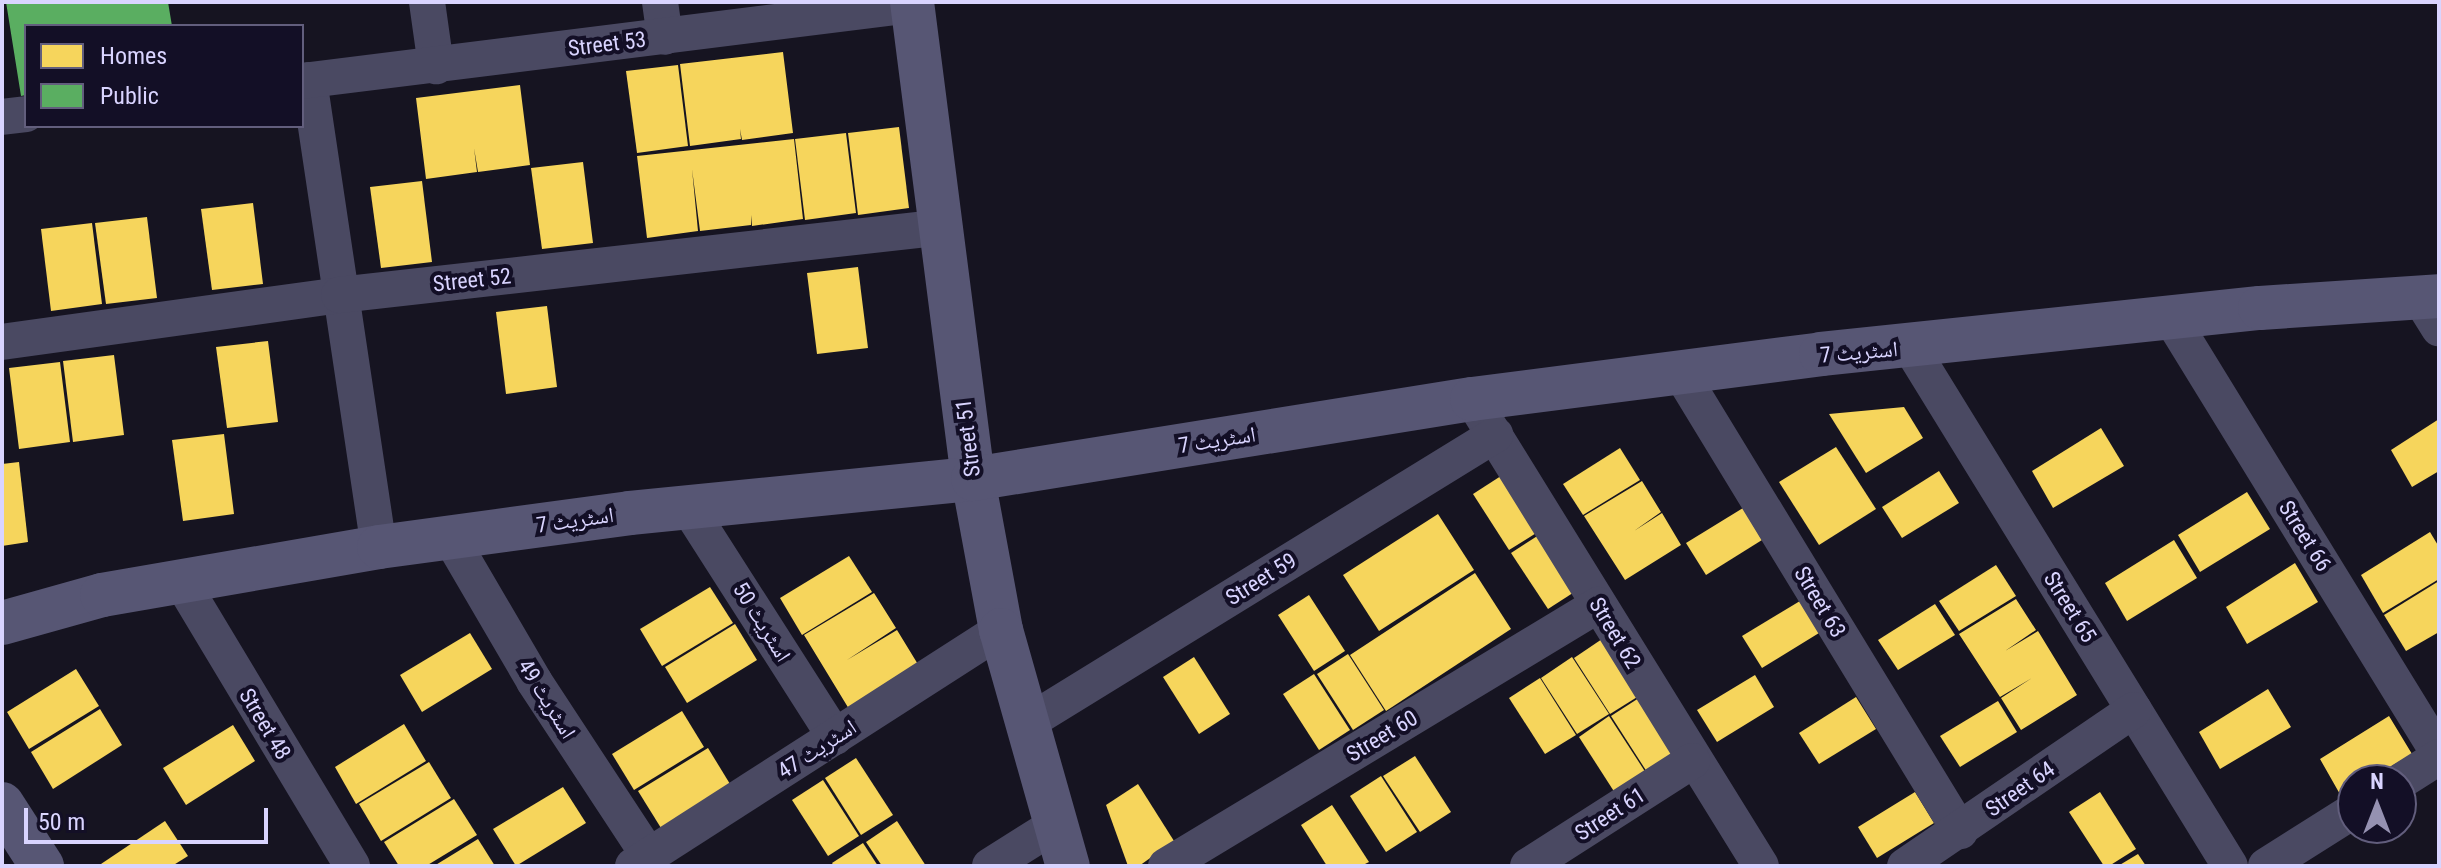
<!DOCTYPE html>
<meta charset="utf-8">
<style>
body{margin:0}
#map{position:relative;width:2441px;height:868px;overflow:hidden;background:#161421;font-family:"Roboto Condensed","Noto Naskh Arabic",sans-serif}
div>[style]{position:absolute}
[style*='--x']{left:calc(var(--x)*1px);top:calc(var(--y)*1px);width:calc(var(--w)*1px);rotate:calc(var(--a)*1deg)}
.homes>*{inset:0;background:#f6d55c}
.public>*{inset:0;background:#5aae61}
.street>*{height:36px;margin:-18px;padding:0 18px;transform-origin:18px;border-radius:18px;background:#4a4962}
.secondary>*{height:44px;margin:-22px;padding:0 22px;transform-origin:22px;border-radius:22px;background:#575674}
span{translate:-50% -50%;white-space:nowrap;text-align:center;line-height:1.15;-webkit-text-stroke:8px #130f26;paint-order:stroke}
.street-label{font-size:22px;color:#d9d4ff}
.frame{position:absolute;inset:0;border:4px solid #d9d4ff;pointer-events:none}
.legend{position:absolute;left:24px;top:24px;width:280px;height:104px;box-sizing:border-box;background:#130f26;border:2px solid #625e7d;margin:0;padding:10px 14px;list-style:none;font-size:24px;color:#d9d4ff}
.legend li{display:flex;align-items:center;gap:16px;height:40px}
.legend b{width:40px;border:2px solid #625e7d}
.north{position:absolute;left:2337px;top:764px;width:80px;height:80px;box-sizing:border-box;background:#130f26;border:2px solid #625e7d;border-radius:50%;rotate:0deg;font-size:22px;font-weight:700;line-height:32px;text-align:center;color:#d9d4ff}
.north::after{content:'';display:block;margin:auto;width:28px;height:36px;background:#9591b1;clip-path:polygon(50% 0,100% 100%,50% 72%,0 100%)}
.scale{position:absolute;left:24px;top:808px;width:244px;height:36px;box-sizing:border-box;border:4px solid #d9d4ff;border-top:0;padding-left:10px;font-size:24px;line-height:28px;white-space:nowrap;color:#d9d4ff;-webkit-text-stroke:6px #130f26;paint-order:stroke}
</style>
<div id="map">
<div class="homes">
<i style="clip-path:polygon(783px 52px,793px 133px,742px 140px,740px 129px,741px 139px,690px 146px,680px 64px)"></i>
<i style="clip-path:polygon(678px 65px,688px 146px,637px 153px,626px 71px)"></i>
<i style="clip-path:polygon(520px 85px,530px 165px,478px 172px,474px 148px,477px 172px,426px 179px,416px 98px)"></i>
<i style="clip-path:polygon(899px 127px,909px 208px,858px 215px,848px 133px)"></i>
<i style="clip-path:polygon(846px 133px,856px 213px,805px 220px,795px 139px)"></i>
<i style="clip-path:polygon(794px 139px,803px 219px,752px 226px,751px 215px,751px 225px,700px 231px,692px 169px,698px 231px,647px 238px,637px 156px)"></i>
<i style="clip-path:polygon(583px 162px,593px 243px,542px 249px,531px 168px)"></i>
<i style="clip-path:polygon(422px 181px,432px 262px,381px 268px,370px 187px)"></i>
<i style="clip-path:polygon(253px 203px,263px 284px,212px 290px,201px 209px)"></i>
<i style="clip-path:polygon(147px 217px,157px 298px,106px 304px,95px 223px)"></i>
<i style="clip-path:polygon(92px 223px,102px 304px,51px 311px,41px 229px)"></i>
<i style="clip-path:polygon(858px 267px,868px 348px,817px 354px,807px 273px)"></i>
<i style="clip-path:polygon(547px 306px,557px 387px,506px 394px,496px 312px)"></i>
<i style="clip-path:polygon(268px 341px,278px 422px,227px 428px,216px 347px)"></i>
<i style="clip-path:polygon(114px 355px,124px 435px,73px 442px,63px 361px)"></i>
<i style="clip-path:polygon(60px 362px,70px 442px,19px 449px,9px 368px)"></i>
<i style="clip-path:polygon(1904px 407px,1923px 438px,1866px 473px,1829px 414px)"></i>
<i style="clip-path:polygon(2439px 419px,2439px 471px,2412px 487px,2391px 450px)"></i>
<i style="clip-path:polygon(2101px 428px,2124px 466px,2053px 508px,2032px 471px)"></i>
<i style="clip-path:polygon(224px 434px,234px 514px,183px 521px,172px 440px)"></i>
<i style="clip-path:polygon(1836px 447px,1876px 509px,1819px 545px,1779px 482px)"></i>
<i style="clip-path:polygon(1620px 448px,1640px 480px,1583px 515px,1563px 484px)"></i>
<i style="clip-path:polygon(19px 462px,28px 542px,2px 546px,2px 464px)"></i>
<i style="clip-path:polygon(1939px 471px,1959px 503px,1902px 538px,1882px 507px)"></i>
<i style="clip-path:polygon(1504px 474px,1541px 530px,1509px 550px,1473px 494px)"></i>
<i style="clip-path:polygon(1642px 481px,1661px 512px,1634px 531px,1662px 513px,1681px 545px,1625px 580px,1584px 516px)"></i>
<i style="clip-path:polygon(2247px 492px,2270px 529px,2200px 572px,2178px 535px)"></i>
<i style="clip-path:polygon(1743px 508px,1762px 540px,1706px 575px,1686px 543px)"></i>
<i style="clip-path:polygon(1438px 514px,1474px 570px,1379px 631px,1343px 575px)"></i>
<i style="clip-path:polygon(2430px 532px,2439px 547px,2439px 579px,2383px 613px,2361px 575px)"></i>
<i style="clip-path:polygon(1542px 533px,1579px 589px,1548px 609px,1511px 553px)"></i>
<i style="clip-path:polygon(2174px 540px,2197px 578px,2127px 621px,2105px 583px)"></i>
<i style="clip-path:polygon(849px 556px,872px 592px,802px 635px,780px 598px)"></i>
<i style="clip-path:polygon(2295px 563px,2318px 602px,2247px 644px,2226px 607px)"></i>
<i style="clip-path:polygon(1996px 565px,2016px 596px,1959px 631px,1939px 601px)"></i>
<i style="clip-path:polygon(1475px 573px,1511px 629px,1386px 711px,1350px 655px)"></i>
<i style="clip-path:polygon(2439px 581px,2439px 632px,2406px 651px,2384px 615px)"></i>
<i style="clip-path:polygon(710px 587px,733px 623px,662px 666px,640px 629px)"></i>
<i style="clip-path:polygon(874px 593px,896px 628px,847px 660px,897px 630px,919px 666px,849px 709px,804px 635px)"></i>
<i style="clip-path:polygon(1309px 595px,1345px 651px,1314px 671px,1278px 615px)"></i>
<i style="clip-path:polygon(2016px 599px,2036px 630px,2005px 651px,2038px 631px,2077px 695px,2021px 730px,2001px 698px,2032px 678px,2000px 697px,1959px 634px)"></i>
<i style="clip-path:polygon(1800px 601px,1819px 633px,1762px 668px,1742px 636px)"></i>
<i style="clip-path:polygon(1935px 604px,1955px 635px,1898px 670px,1878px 640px)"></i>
<i style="clip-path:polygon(735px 624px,757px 660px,687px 703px,665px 667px)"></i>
<i style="clip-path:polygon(470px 633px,492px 669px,422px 712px,400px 675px)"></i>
<i style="clip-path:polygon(1605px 637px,1642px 694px,1610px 714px,1574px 658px)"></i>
<i style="clip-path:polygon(1348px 654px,1384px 710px,1353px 730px,1317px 674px)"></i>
<i style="clip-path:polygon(1194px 657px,1230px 714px,1199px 734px,1163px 677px)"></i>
<i style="clip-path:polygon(1572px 657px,1609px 714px,1577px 734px,1541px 678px)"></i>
<i style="clip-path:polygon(76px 669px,99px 706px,29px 749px,7px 712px)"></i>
<i style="clip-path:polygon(1314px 674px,1350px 730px,1319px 750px,1283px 694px)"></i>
<i style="clip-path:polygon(1755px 675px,1774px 707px,1717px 742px,1697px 710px)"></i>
<i style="clip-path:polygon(1540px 678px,1576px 735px,1545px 754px,1509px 698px)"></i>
<i style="clip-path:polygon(2268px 689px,2291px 727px,2220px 769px,2199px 732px)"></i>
<i style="clip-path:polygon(1642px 696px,1679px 752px,1647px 772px,1611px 716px)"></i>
<i style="clip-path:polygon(1856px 697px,1876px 729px,1819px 764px,1799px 733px)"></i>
<i style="clip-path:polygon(1998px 701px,2017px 732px,1960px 767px,1940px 736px)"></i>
<i style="clip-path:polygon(100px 709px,122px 745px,53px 789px,31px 752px)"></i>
<i style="clip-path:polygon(682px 711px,704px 747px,634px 790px,612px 754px)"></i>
<i style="clip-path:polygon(1609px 716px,1646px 773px,1615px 793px,1579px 737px)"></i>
<i style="clip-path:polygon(2389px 716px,2412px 754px,2368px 780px,2353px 780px,2353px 789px,2341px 796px,2320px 759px)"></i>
<i style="clip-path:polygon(404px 724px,426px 761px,356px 804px,335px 767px)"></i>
<i style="clip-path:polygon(233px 725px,255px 761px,186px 805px,163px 768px)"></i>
<i style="clip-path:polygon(708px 748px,730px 784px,661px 828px,638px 791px)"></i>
<i style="clip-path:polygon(1415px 756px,1451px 812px,1420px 832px,1383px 776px)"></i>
<i style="clip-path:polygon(856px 758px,893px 815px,861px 835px,825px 778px)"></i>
<i style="clip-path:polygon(429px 762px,451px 798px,381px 841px,359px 804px)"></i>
<i style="clip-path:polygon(1381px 776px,1417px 832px,1386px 852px,1350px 796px)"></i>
<i style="clip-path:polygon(823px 780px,859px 836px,828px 856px,792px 800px)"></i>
<i style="clip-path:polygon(1138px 784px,1174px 841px,1139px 866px,1128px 866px,1106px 805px)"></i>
<i style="clip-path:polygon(563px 787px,586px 823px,516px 866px,493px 829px)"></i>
<i style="clip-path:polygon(1915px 792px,1934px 823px,1877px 858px,1858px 827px)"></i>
<i style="clip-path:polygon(2100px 792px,2136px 849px,2109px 866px,2104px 866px,2069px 812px)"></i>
<i style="clip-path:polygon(454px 799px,477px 835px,426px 866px,399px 866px,384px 842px)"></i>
<i style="clip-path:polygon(1332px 805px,1369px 862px,1361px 866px,1327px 866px,1301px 825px)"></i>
<i style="clip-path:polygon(165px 821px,188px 856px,172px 866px,98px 866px)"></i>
<i style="clip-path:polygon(897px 821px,926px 866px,882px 866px,866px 842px)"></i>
<i style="clip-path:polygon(478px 839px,495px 866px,434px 866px)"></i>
<i style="clip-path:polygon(863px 843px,878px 866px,834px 866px,832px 863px)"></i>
<i style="clip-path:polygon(2138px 854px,2146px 866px,2118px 866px)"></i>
</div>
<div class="public">
<i style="clip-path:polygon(6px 2px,168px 2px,172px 26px,26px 26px,26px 95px,21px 96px)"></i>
</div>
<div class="street">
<i style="--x:427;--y:2;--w:65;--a:82"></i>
<i style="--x:660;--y:2;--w:35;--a:82"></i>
<i style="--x:309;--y:80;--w:472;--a:81.5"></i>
<i style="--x:302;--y:81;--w:615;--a:-7.1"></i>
<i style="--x:2;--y:117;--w:24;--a:-7"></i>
<i style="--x:2420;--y:298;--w:36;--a:58"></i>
<i style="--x:2171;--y:318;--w:512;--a:58.42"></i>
<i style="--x:2;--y:342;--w:340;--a:-7.9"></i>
<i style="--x:339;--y:295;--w:609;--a:-6.41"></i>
<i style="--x:1911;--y:348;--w:608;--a:58.37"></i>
<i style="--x:1680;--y:372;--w:538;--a:58.62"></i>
<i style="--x:1472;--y:399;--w:549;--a:58.25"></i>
<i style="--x:688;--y:507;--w:273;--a:57.4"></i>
<i style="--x:450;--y:537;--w:167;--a:59.7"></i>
<i style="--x:534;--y:681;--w:209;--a:56.7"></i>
<i style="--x:181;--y:581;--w:332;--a:59"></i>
<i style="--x:1027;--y:723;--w:550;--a:-31.61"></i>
<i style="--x:2401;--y:781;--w:45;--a:-32.3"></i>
<i style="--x:633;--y:866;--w:437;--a:-32.7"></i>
<i style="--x:990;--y:866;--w:77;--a:-32.2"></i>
<i style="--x:1166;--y:866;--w:505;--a:-31.14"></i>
<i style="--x:1528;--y:866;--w:195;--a:-32.6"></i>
<i style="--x:1905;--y:866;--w:277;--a:-34.3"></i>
<i style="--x:2266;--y:866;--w:103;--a:-32.3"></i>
</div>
<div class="secondary">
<i style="--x:912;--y:2;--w:481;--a:82.7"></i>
<i style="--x:973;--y:479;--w:154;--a:79.5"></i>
<i style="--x:1001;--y:630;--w:245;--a:74.2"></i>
<i style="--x:2;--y:623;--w:104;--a:-15.6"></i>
<i style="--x:102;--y:595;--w:281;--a:-9.8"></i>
<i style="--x:379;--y:547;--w:253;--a:-7.7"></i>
<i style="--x:630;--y:513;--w:345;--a:-5.7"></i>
<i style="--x:973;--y:479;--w:505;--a:-9.11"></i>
<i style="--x:1472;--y:399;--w:352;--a:-7.3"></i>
<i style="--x:1821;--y:354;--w:441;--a:-6"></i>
<i style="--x:2260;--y:308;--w:179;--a:-3.8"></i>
<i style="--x:2;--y:804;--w:74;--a:57.2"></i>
</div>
<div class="street-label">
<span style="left:607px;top:44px;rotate:-7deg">Street 53</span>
<span style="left:472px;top:280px;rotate:-6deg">Street 52</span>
<span style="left:1859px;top:352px;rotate:-5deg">اسٹریٹ 7</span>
<span style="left:968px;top:438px;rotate:-97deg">Street 51</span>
<span style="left:1217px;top:440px;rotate:-9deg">اسٹریٹ 7</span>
<span style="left:575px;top:520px;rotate:-8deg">اسٹریٹ 7</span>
<span style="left:2305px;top:536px;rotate:58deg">Street 66</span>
<span style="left:1261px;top:579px;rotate:-32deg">Street 59</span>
<span style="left:1820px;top:602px;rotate:59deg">Street 63</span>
<span style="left:2070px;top:607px;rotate:58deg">Street 65</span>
<span style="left:762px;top:622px;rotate:58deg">اسٹریٹ 50</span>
<span style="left:1615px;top:633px;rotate:59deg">Street 62</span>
<span style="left:547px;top:699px;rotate:58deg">اسٹریٹ 49</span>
<span style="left:265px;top:724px;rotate:59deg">Street 48</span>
<span style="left:1382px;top:736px;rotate:-31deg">Street 60</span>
<span style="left:817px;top:749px;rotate:-33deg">اسٹریٹ 47</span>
<span style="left:2020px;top:789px;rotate:-35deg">Street 64</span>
<span style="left:1610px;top:814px;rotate:-33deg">Street 61</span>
</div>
<div class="frame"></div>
<ul class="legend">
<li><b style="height:22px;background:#f6d55c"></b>Homes</li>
<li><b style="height:22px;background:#5aae61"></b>Public</li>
</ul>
<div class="north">N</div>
<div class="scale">50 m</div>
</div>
